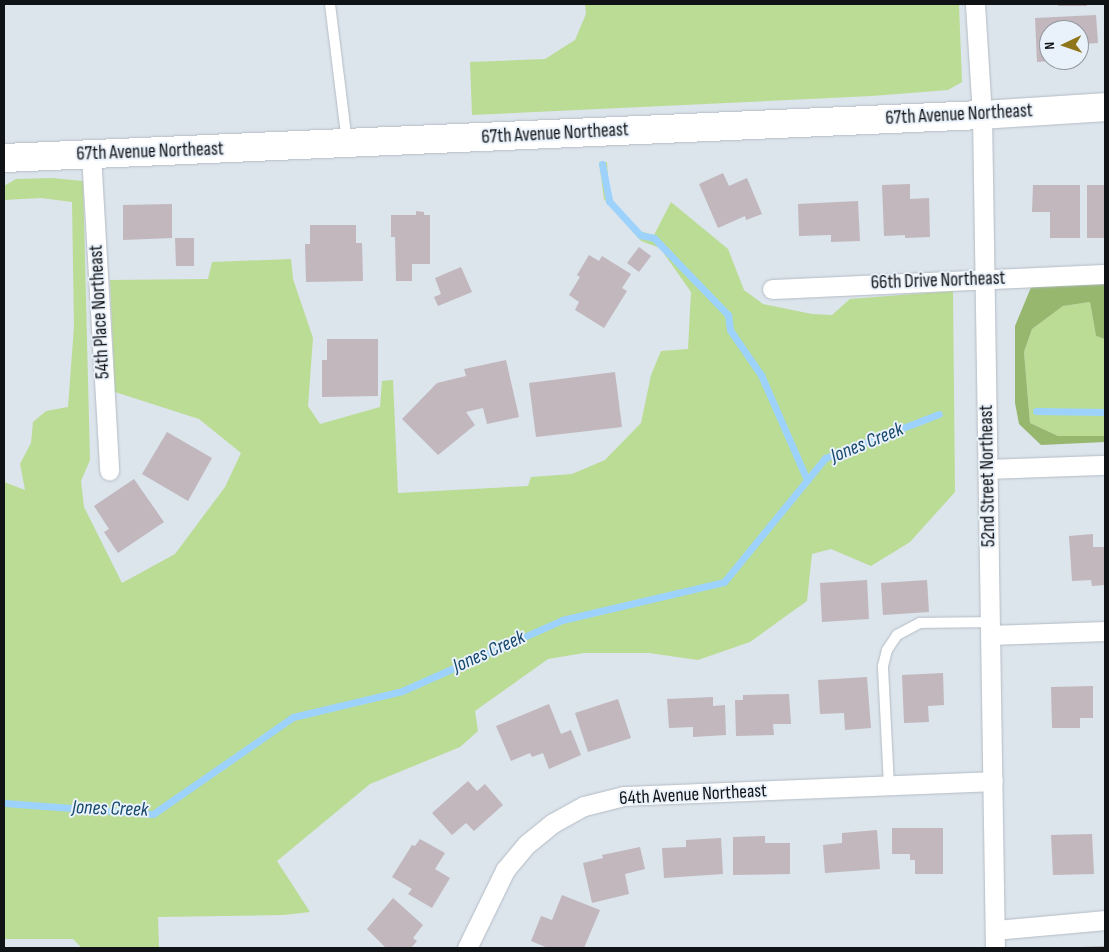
<!DOCTYPE html>
<style>
body{margin:0}
#map{position:relative;width:1109px;height:952px;overflow:hidden;background:#dce4ec;font-family:"Sofia Sans Condensed",sans-serif}
div>[style]{position:absolute}
[style*='--x']{left:calc(var(--x)*1px);top:calc(var(--y)*1px);width:calc(var(--w)*1px);rotate:calc(var(--a)*1deg)}
.green>*{inset:0;background:#bbdc94}
.forest>*{inset:0;background:#97b76f}
.stream>*{height:7px;margin:-3.5px;padding:0 3.5px;transform-origin:3.5px;border-radius:3.5px;background:#9dd2fd}
.building>*{inset:0;background:#c1b7bd}
.roads{filter:drop-shadow(0 0 1px #b4bcc4) drop-shadow(0 0 1px #b4bcc4)}
.lane>*{height:10px;margin:-5px;padding:0 5px;transform-origin:5px;border-radius:5px;background:#fff}
.street>*{height:19px;margin:-9.5px;padding:0 9.5px;transform-origin:9.5px;border-radius:9.5px;background:#fff}
.secondary>*{height:28px;margin:-14px;padding:0 14px;transform-origin:14px;border-radius:14px;background:#fff}
span{translate:-50% -50%;white-space:nowrap;text-align:center;line-height:1.15;-webkit-text-stroke:4px #e9f1fa;paint-order:stroke}
.street-label{font-size:19px;color:#101316}
.water-label{font-size:20px;color:#16486b;font-style:italic}
.frame{position:absolute;inset:0;border:5px solid #101316;pointer-events:none}
.north{position:absolute;left:1039px;top:20px;width:50px;height:50px;box-sizing:border-box;background:#e9f1fa;border:1px solid #92989f;border-radius:50%;rotate:267deg;font-size:14px;font-weight:700;line-height:20px;text-align:center;color:#101316}
.north::after{content:'';display:block;margin:auto;width:18px;height:22px;background:#8f761b;clip-path:polygon(50% 0,100% 100%,50% 72%,0 100%)}
</style>
<div id="map">
<div class="green">
<i style="clip-path:polygon(585px 4px,959px 4px,962px 82px,948px 90px,872px 96px,472px 115px,470px 62px,545px 59px,575px 40px,586px 14px)"></i>
<i style="clip-path:polygon(599px 162px,607px 162px,609px 192px,616px 206px,639px 231px,654px 235px,671px 202px,728px 249px,744px 290px,763px 304px,812px 314px,832px 315px,850px 299px,953px 291px,955px 492px,910px 542px,871px 566px,831px 549px,812px 554px,807px 601px,750px 642px,698px 660px,649px 653px,584px 653px,548px 659px,475px 711px,478px 731px,460px 747px,370px 784px,277px 861px,310px 912px,284px 915px,158px 917px,159px 948px,82px 948px,73px 939px,4px 939px,4px 482px,25px 490px,20px 464px,31px 443px,33px 422px,46px 411px,68px 407px,74px 326px,72px 202px,41px 198px,4px 200px,4px 186px,16px 179px,52px 178px,83px 181px,90px 460px,81px 481px,84px 507px,122px 583px,175px 554px,225px 487px,241px 453px,199px 419px,115px 392px,110px 280px,208px 279px,212px 262px,291px 259px,293px 279px,313px 338px,308px 406px,320px 424px,380px 407px,382px 381px,393px 380px,398px 493px,528px 486px,531px 477px,572px 474px,605px 460px,641px 423px,651px 375px,661px 351px,688px 349px,691px 292px,660px 248px,641px 241px,604px 199px)"></i>
<i style="clip-path:polygon(1090px 302px,1096px 336px,1105px 339px,1105px 436px,1058px 436px,1030px 423px,1024px 352px,1032px 329px,1063px 306px)"></i>
</div>
<div class="forest">
<i style="clip-path:polygon(1034px 280px,1105px 282px,1105px 339px,1096px 336px,1090px 302px,1063px 306px,1032px 329px,1024px 352px,1030px 423px,1058px 436px,1105px 436px,1105px 442px,1041px 445px,1019px 424px,1015px 403px,1015px 326px)"></i>
</div>
<div class="stream">
<i style="--x:602;--y:164;--w:38;--a:79"></i>
<i style="--x:609;--y:201;--w:46;--a:47.6"></i>
<i style="--x:640;--y:235;--w:14;--a:12"></i>
<i style="--x:654;--y:238;--w:107;--a:46.1"></i>
<i style="--x:728;--y:315;--w:15;--a:82"></i>
<i style="--x:730;--y:330;--w:55;--a:55.4"></i>
<i style="--x:761;--y:375;--w:115;--a:66.3"></i>
<i style="--x:1036;--y:411;--w:69;--a:0.8"></i>
<i style="--x:4;--y:803;--w:149;--a:4.2"></i>
<i style="--x:153;--y:814;--w:170;--a:-34.7"></i>
<i style="--x:293;--y:717;--w:112;--a:-13.4"></i>
<i style="--x:402;--y:691;--w:175;--a:-23.9"></i>
<i style="--x:562;--y:620;--w:166;--a:-13.2"></i>
<i style="--x:724;--y:582;--w:160;--a:-50.8"></i>
<i style="--x:825;--y:458;--w:122;--a:-21.1"></i>
</div>
<div class="building">
<i style="clip-path:polygon(1058px 4px,1087px 4px,1087px 6px,1058px 6px)"></i>
<i style="clip-path:polygon(1096px 15px,1098px 43px,1083px 44px,1084px 59px,1079px 59px,1079px 30px,1049px 30px,1049px 61px,1037px 62px,1035px 18px)"></i>
<i style="clip-path:polygon(723px 173px,729px 186px,747px 178px,762px 214px,746px 220px,745px 216px,718px 228px,699px 184px)"></i>
<i style="clip-path:polygon(910px 184px,910px 199px,929px 198px,930px 237px,905px 238px,905px 235px,884px 236px,882px 185px)"></i>
<i style="clip-path:polygon(1033px 185px,1080px 185px,1080px 238px,1050px 238px,1050px 212px,1032px 212px)"></i>
<i style="clip-path:polygon(1087px 185px,1105px 185px,1105px 238px,1087px 238px)"></i>
<i style="clip-path:polygon(858px 201px,860px 241px,831px 242px,831px 235px,799px 236px,798px 204px)"></i>
<i style="clip-path:polygon(172px 204px,172px 238px,123px 240px,123px 205px)"></i>
<i style="clip-path:polygon(416px 211px,424px 212px,424px 215px,430px 215px,430px 264px,412px 264px,412px 281px,396px 281px,395px 237px,391px 237px,391px 215px,416px 215px)"></i>
<i style="clip-path:polygon(310px 225px,356px 225px,356px 243px,362px 243px,363px 281px,306px 282px,305px 244px,310px 244px)"></i>
<i style="clip-path:polygon(175px 238px,194px 238px,194px 266px,176px 266px)"></i>
<i style="clip-path:polygon(639px 247px,651px 256px,639px 272px,627px 263px)"></i>
<i style="clip-path:polygon(589px 255px,599px 261px,602px 256px,631px 274px,622px 288px,627px 291px,604px 328px,575px 310px,579px 302px,569px 295px,580px 277px,577px 275px)"></i>
<i style="clip-path:polygon(461px 267px,472px 292px,438px 306px,434px 297px,441px 294px,435px 278px)"></i>
<i style="clip-path:polygon(327px 339px,378px 339px,378px 396px,322px 397px,322px 360px,327px 360px)"></i>
<i style="clip-path:polygon(506px 360px,519px 417px,487px 424px,483px 408px,466px 412px,475px 425px,438px 455px,402px 419px,437px 383px,466px 376px,464px 369px)"></i>
<i style="clip-path:polygon(615px 372px,622px 427px,536px 437px,529px 383px)"></i>
<i style="clip-path:polygon(167px 432px,212px 458px,188px 501px,142px 474px)"></i>
<i style="clip-path:polygon(134px 479px,164px 522px,118px 553px,104px 532px,109px 529px,94px 506px)"></i>
<i style="clip-path:polygon(1093px 534px,1093px 547px,1105px 547px,1105px 585px,1092px 586px,1091px 580px,1072px 581px,1069px 536px)"></i>
<i style="clip-path:polygon(867px 580px,869px 619px,822px 622px,820px 583px)"></i>
<i style="clip-path:polygon(927px 580px,929px 612px,883px 615px,881px 583px)"></i>
<i style="clip-path:polygon(943px 673px,944px 705px,928px 706px,929px 722px,904px 723px,902px 675px)"></i>
<i style="clip-path:polygon(867px 677px,871px 728px,845px 730px,844px 713px,820px 714px,818px 680px)"></i>
<i style="clip-path:polygon(1093px 686px,1093px 718px,1080px 718px,1080px 728px,1052px 728px,1051px 687px)"></i>
<i style="clip-path:polygon(789px 694px,791px 724px,773px 724px,774px 735px,736px 736px,735px 700px,743px 700px,743px 695px)"></i>
<i style="clip-path:polygon(713px 697px,713px 706px,725px 705px,726px 735px,693px 737px,693px 727px,669px 728px,667px 699px)"></i>
<i style="clip-path:polygon(618px 699px,631px 738px,588px 752px,575px 713px)"></i>
<i style="clip-path:polygon(549px 704px,561px 734px,571px 730px,581px 755px,549px 769px,543px 753px,532px 757px,530px 753px,511px 761px,496px 726px)"></i>
<i style="clip-path:polygon(468px 781px,477px 791px,485px 784px,503px 805px,474px 831px,466px 823px,452px 835px,432px 813px)"></i>
<i style="clip-path:polygon(892px 828px,943px 828px,943px 874px,915px 874px,915px 860px,910px 860px,910px 854px,892px 854px)"></i>
<i style="clip-path:polygon(877px 830px,880px 869px,825px 873px,823px 845px,842px 843px,842px 833px)"></i>
<i style="clip-path:polygon(1092px 834px,1094px 874px,1053px 875px,1051px 835px)"></i>
<i style="clip-path:polygon(765px 836px,765px 843px,790px 843px,790px 874px,733px 875px,733px 837px)"></i>
<i style="clip-path:polygon(721px 838px,723px 874px,664px 878px,662px 848px,686px 847px,686px 840px)"></i>
<i style="clip-path:polygon(420px 839px,445px 853px,435px 869px,450px 878px,432px 908px,408px 894px,412px 889px,392px 877px,412px 845px,415px 846px)"></i>
<i style="clip-path:polygon(640px 847px,645px 869px,625px 874px,629px 894px,592px 903px,583px 863px,603px 858px,602px 855px)"></i>
<i style="clip-path:polygon(562px 895px,600px 910px,584px 948px,548px 948px,531px 941px,541px 916px,552px 920px)"></i>
<i style="clip-path:polygon(393px 898px,423px 925px,413px 938px,417px 941px,411px 948px,386px 948px,367px 929px)"></i>
<i style="clip-path:polygon(1105px 946px,1105px 948px,1080px 948px,1080px 947px)"></i>
</div>
<div class="roads">
<div class="lane">
<i style="--x:330;--y:4;--w:139;--a:83"></i>
<i style="--x:889;--y:786;--w:120;--a:-92.9"></i>
<i style="--x:883;--y:666;--w:16;--a:-76"></i>
<i style="--x:887;--y:650;--w:18;--a:-56"></i>
<i style="--x:897;--y:635;--w:26;--a:-28"></i>
<i style="--x:920;--y:623;--w:71;--a:-0.8"></i>
</div>
<div class="street">
<i style="--x:975;--y:4;--w:111;--a:86.4"></i>
<i style="--x:982;--y:115;--w:833;--a:89.11"></i>
<i style="--x:91;--y:154;--w:317;--a:86.7"></i>
<i style="--x:772;--y:289;--w:333;--a:-2.6"></i>
<i style="--x:988;--y:469;--w:117;--a:-2"></i>
<i style="--x:991;--y:635;--w:114;--a:-2"></i>
<i style="--x:995;--y:930;--w:110;--a:-5.2"></i>
<i style="--x:467;--y:948;--w:87;--a:-64"></i>
<i style="--x:505;--y:870;--w:34;--a:-50"></i>
<i style="--x:527;--y:844;--w:33;--a:-39"></i>
<i style="--x:553;--y:823;--w:35;--a:-29"></i>
<i style="--x:584;--y:806;--w:41;--a:-14"></i>
<i style="--x:624;--y:796;--w:369;--a:-2.3"></i>
</div>
<div class="secondary">
<i style="--x:4;--y:158;--w:979;--a:-2.52"></i>
<i style="--x:982;--y:115;--w:123;--a:-3.7"></i>
</div>
</div>
<div class="street-label">
<span style="left:959px;top:115px;rotate:-3deg">67th Avenue Northeast</span>
<span style="left:555px;top:134px;rotate:-3deg">67th Avenue Northeast</span>
<span style="left:150px;top:152px;rotate:-2deg">67th Avenue Northeast</span>
<span style="left:938px;top:281px;rotate:-2deg">66th Drive Northeast</span>
<span style="left:100px;top:312px;rotate:-93deg">54th Place Northeast</span>
<span style="left:988px;top:476px;rotate:-91deg">52nd Street Northeast</span>
<span style="left:693px;top:795px;rotate:-3deg">64th Avenue Northeast</span>
</div>
<div class="water-label">
<span style="left:867px;top:443px;rotate:-22deg">Jones Creek</span>
<span style="left:489px;top:652px;rotate:-24deg">Jones Creek</span>
<span style="left:110px;top:809px;rotate:2deg">Jones Creek</span>
</div>
<div class="frame"></div>
<div class="north">N</div>
</div>
